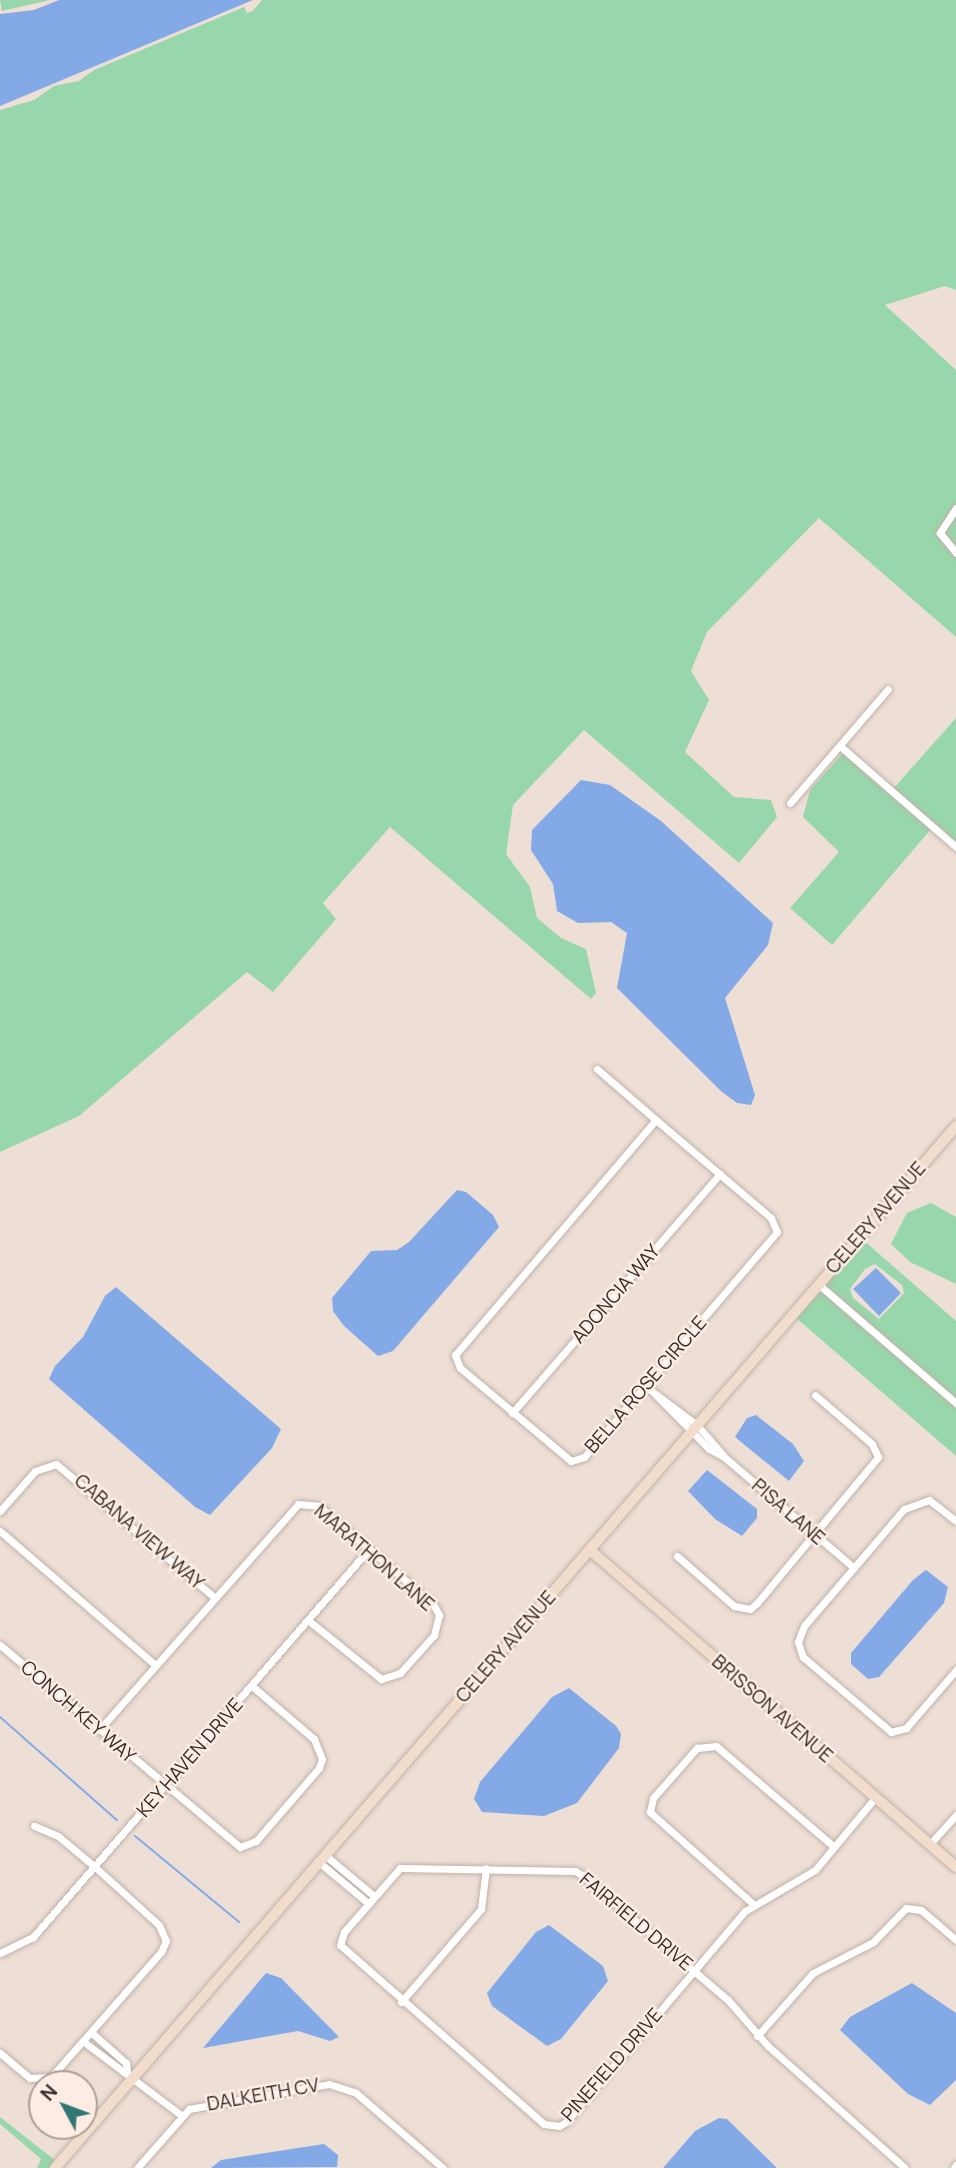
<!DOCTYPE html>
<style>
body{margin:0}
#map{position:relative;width:956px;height:2168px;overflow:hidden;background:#eedfd6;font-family:Manrope,sans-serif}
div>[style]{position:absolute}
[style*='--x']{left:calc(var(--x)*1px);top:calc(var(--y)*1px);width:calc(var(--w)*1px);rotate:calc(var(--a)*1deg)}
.green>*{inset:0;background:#97d7ab}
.water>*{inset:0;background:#83a9e6}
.stream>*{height:2px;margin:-1px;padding:0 1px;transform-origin:1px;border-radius:1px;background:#83a9e6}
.roads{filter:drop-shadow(0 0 2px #c1b2a9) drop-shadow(0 0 2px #c1b2a9)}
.street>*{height:7px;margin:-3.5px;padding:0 3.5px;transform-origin:3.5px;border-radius:3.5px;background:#fff}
.secondary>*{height:10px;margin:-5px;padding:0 5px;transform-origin:5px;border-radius:5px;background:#f2ddcc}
span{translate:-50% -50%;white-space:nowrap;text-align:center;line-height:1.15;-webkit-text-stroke:5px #fcece3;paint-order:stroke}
.street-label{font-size:19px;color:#312b27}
.north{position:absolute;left:28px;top:2070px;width:70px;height:70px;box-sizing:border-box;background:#fcece3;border:2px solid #ab9f98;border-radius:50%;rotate:311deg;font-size:19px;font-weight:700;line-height:28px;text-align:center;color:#312b27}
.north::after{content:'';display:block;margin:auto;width:24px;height:32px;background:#317870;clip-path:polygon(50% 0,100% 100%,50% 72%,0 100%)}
</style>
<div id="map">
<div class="green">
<i style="clip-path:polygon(0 0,50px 0,2px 11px)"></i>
<i style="clip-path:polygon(262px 0,956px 0,956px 290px,945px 286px,885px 305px,956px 370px,956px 637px,819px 518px,707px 632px,691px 671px,709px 700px,685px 752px,734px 797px,771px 800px,777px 817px,739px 863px,584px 730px,513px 805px,506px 854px,530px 887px,537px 918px,561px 938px,586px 949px,596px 993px,591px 999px,390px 827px,323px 903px,336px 919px,273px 992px,247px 972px,79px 1116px,0 1152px,0 110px,34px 100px,54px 86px,79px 81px,94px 70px,244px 7px,247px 13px,253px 11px)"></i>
<i style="clip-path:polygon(956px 718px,956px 842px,894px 788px)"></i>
<i style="clip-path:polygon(843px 753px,931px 829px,832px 945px,790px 908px,839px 852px,803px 817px,810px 790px)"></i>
<i style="clip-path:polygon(931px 1203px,956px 1217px,956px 1284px,910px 1262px,891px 1244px,907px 1213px)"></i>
<i style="clip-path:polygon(evenodd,862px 1239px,956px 1321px,956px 1399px,824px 1284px,862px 1239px,875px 1264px,902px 1285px,904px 1293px,879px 1319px,853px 1298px,850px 1289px,865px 1269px,875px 1264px)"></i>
<i style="clip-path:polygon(819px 1289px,956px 1408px,956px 1456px,795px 1317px)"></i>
<i style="clip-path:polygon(0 2117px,56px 2161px,50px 2168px,37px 2168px,41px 2159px,0 2124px)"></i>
</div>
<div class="water">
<i style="clip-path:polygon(59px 0,253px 0,0 106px,0 14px,34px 10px)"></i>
<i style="clip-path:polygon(581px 780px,610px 785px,661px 821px,773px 923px,768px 945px,725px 998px,755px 1095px,751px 1105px,737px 1103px,722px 1092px,617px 988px,627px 933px,611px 922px,578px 923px,557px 911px,553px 884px,531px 850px,532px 830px)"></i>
<i style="clip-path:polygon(457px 1190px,466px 1192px,493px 1215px,499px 1227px,393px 1351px,378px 1356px,344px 1326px,333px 1311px,332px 1298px,371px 1251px,397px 1250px,409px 1242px)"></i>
<i style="clip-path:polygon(876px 1268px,901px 1293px,879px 1316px,853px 1289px)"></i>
<i style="clip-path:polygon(116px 1287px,281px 1429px,272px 1448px,210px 1515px,195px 1507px,49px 1379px,55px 1366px,83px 1337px,105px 1296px)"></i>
<i style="clip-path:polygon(756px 1415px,793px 1444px,804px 1461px,789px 1481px,735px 1437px,747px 1418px)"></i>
<i style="clip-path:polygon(707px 1470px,757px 1509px,757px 1518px,742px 1536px,715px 1519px,688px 1491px)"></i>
<i style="clip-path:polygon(926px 1570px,948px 1587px,944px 1603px,879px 1677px,868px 1679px,851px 1664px,851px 1653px,913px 1580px)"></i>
<i style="clip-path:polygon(569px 1688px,616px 1726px,621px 1734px,619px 1748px,577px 1803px,544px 1816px,482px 1812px,474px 1799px,480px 1782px,552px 1697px)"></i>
<i style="clip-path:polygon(549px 1925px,603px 1966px,608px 1981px,561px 2039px,547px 2046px,492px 2006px,487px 1993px,536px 1932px)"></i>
<i style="clip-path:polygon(266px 1973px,281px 1978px,339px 2037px,330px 2041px,298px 2031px,203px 2048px)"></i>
<i style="clip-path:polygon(912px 1983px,956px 2013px,956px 2080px,930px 2105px,908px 2094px,840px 2030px,850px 2017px)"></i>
<i style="clip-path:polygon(719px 2118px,727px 2119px,777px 2168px,663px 2168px,695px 2131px)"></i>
<i style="clip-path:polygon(324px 2144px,338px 2155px,337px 2167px,211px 2168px,221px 2160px)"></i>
</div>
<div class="stream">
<i style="--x:0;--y:1717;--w:156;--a:41.4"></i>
<i style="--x:135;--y:1836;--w:135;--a:39.6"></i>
</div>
<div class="roads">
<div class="street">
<i style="--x:956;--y:508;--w:30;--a:123"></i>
<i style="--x:940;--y:533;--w:26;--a:51"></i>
<i style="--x:840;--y:746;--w:154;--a:41"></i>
<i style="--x:790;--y:803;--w:150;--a:-49.3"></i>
<i style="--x:597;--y:1069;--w:78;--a:40.8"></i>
<i style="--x:656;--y:1120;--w:151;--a:40.4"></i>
<i style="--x:771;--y:1218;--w:15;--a:67"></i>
<i style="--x:777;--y:1232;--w:296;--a:130.6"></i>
<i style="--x:584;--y:1457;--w:14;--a:163"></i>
<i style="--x:571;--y:1461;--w:145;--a:-140"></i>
<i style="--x:460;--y:1368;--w:14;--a:-111"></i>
<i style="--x:455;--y:1355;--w:309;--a:-49.5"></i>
<i style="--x:818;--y:1284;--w:182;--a:40.8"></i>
<i style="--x:645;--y:1386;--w:65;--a:36.9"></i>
<i style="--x:697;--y:1425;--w:40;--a:49"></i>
<i style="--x:655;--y:1394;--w:77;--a:45.5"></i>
<i style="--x:709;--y:1449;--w:16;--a:27"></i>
<i style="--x:723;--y:1456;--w:172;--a:40.5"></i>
<i style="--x:512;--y:1413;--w:317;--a:-49"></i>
<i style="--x:0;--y:1511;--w:53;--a:-48.8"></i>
<i style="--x:35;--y:1471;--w:22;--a:-18"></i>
<i style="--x:56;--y:1464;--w:207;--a:40.1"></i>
<i style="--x:956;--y:1521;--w:34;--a:-142"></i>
<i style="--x:929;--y:1500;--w:27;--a:160"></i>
<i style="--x:904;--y:1509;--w:154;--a:130.5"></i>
<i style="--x:804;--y:1626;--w:17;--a:111"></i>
<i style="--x:798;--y:1642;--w:16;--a:72"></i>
<i style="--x:803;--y:1657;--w:116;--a:40.4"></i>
<i style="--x:891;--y:1732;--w:16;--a:-15"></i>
<i style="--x:906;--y:1728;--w:77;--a:-49.2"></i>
<i style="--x:0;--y:1531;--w:205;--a:40.8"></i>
<i style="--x:677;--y:1556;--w:76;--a:41.3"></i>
<i style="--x:734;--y:1606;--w:16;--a:11"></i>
<i style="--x:750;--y:1609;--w:9;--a:-41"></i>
<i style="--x:757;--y:1603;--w:190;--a:-50.3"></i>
<i style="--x:878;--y:1457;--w:14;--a:-115"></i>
<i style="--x:872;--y:1444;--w:75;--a:-139.3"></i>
<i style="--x:0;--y:1645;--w:314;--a:40.1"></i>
<i style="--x:240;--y:1847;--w:17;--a:-21"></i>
<i style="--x:256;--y:1841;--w:96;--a:-49.2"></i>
<i style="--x:319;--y:1768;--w:9;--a:-72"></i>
<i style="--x:322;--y:1759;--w:22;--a:-112"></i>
<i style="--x:314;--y:1739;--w:82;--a:-139.5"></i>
<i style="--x:99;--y:1730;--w:301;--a:-48.6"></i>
<i style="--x:298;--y:1504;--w:21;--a:5"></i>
<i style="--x:319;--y:1506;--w:150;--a:40.7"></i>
<i style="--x:433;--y:1604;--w:13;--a:61"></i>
<i style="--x:439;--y:1615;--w:21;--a:104"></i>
<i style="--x:434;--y:1635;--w:51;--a:131.8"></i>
<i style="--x:400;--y:1673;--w:20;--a:162"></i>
<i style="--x:381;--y:1679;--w:94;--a:-141.1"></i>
<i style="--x:874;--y:1799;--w:92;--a:129.7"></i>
<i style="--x:815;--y:1870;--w:81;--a:149.6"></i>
<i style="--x:745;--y:1911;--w:79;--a:130.4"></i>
<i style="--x:694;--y:1971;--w:198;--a:130.3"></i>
<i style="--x:566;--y:2122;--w:8;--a:150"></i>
<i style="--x:559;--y:2126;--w:15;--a:-172"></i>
<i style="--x:544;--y:2124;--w:271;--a:-138.7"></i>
<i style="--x:340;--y:1945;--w:14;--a:-73"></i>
<i style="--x:344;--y:1932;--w:85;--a:-48.8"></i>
<i style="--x:400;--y:1868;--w:175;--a:1"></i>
<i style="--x:575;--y:1871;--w:8;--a:30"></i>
<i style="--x:582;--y:1875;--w:148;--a:40.6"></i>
<i style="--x:694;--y:1971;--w:45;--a:40.5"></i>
<i style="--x:728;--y:2000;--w:61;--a:49"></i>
<i style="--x:768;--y:2046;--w:183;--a:41.7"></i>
<i style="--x:929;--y:1845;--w:40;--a:-48"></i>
<i style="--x:326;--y:1856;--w:62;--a:39.8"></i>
<i style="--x:320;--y:1863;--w:62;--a:39.8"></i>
<i style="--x:752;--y:1903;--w:137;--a:-138.3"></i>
<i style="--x:650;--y:1812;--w:14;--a:-78"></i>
<i style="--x:653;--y:1798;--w:67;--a:-48.7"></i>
<i style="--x:697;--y:1748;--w:19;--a:-6"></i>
<i style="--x:716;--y:1746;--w:154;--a:40.5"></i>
<i style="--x:0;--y:1953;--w:37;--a:-26"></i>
<i style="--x:33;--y:1937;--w:513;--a:-49.11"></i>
<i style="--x:401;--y:2002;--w:123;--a:-49.3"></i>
<i style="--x:481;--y:1909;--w:41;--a:-83"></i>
<i style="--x:92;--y:2033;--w:45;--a:41.4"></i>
<i style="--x:126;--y:2063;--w:8;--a:83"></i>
<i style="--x:757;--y:2036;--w:84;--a:-48.4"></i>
<i style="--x:813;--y:1973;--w:68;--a:-27.3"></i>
<i style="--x:873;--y:1942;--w:47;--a:-45.9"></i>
<i style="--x:906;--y:1908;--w:15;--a:8"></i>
<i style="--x:921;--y:1910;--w:46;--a:40.6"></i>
<i style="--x:84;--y:2042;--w:121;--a:37"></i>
<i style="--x:0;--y:2053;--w:39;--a:40"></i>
<i style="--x:30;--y:2078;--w:21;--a:-3"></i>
<i style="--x:51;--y:2077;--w:167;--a:-48.7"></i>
<i style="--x:161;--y:1952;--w:12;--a:-66"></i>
<i style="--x:166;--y:1941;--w:17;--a:-114"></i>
<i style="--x:159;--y:1925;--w:86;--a:-137.8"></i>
<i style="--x:95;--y:1867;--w:48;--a:-140"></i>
<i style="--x:58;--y:1836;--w:26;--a:-157"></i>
<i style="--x:137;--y:2168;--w:79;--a:-48.6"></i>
<i style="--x:189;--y:2109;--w:142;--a:-10.1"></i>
<i style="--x:329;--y:2084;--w:28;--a:18"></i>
<i style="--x:356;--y:2093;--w:115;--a:40.8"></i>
<i style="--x:954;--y:2168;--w:4;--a:-56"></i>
</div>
<div class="secondary">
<i style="--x:590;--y:1550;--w:484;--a:40.9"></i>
<i style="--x:55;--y:2168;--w:1378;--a:-49.15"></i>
</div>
</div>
<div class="street-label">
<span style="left:876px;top:1218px;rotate:-49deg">CELERY AVENUE</span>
<span style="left:616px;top:1294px;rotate:-49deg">ADONCIA WAY</span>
<span style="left:646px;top:1385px;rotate:-49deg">BELLA ROSE CIRCLE</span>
<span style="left:788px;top:1512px;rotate:41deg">PISA LANE</span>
<span style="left:139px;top:1532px;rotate:41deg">CABANA VIEW WAY</span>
<span style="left:374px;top:1558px;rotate:41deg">MARATHON LANE</span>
<span style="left:506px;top:1647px;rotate:-49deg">CELERY AVENUE</span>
<span style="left:772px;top:1709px;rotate:41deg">BRISSON AVENUE</span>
<span style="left:78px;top:1712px;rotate:41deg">CONCH KEY WAY</span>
<span style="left:190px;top:1758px;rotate:-49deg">KEY HAVEN DRIVE</span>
<span style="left:636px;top:1922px;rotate:40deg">FAIRFIELD DRIVE</span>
<span style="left:612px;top:2065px;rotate:-49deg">PINEFIELD DRIVE</span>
<span style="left:263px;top:2095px;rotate:-10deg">DALKEITH CV</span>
</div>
<div class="north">N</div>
</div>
